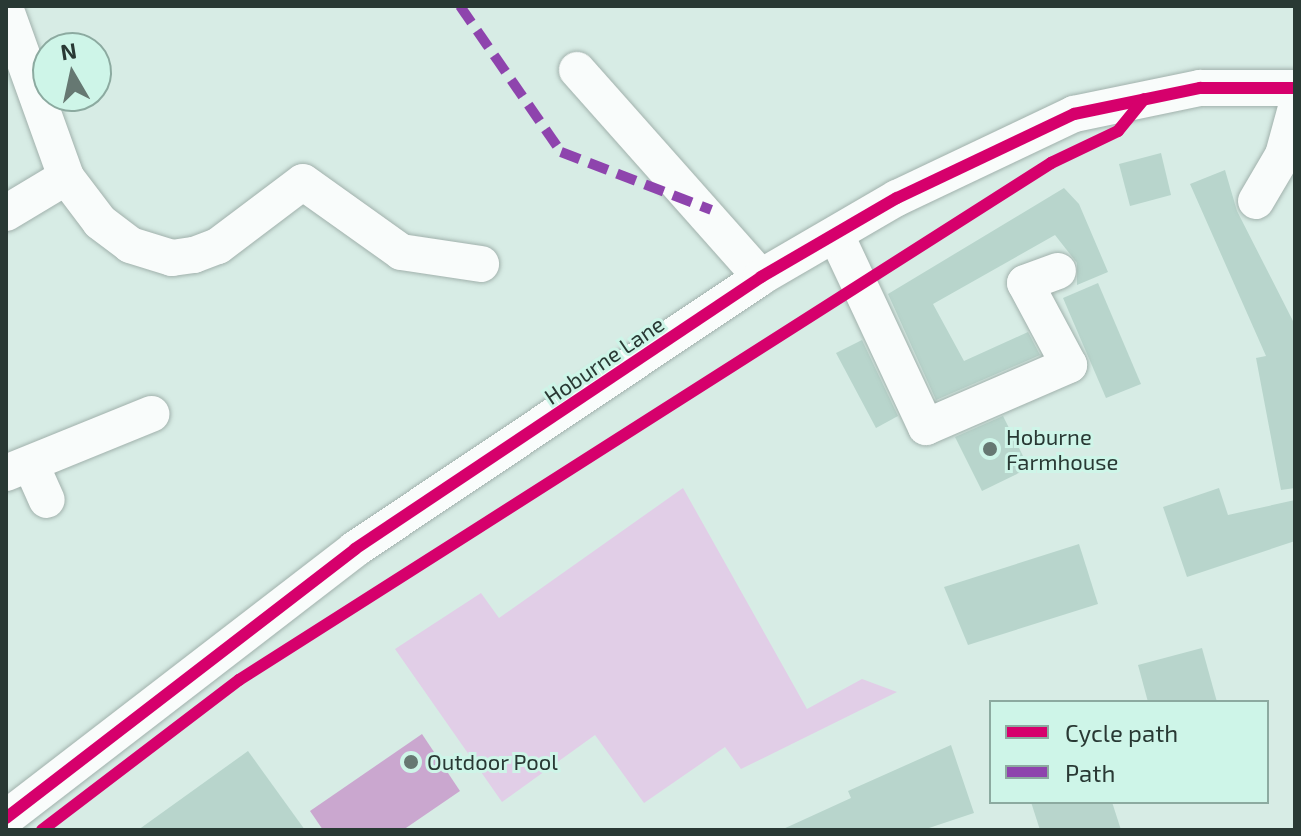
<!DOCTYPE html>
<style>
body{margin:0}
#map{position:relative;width:1301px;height:836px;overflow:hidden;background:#d7ece5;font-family:"Exo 2",sans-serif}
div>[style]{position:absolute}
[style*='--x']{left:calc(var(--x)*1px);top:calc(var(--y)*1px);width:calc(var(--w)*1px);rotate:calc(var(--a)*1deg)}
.green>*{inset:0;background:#e1cee7}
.water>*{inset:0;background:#caa7cf}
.building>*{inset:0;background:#b8d5cc}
.roads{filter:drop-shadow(0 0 2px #a1b1ac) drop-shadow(0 0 2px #a1b1ac)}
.street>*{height:36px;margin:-18px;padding:0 18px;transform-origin:18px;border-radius:18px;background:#f9fcfb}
.quiet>*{height:10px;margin-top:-5px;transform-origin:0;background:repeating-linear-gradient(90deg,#8e44ad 0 20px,transparent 0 30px)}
.cycleway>*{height:12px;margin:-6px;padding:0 6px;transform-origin:6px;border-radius:6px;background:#d6006c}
.dots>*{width:22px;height:22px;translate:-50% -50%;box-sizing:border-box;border:4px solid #cef5e8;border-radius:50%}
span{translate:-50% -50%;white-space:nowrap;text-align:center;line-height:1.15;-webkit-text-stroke:6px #cef5e8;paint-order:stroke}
.street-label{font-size:22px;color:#293934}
.poi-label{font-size:22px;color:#293934}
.left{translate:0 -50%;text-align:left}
.frame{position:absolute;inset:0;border:8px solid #293934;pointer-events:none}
.legend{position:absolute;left:989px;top:700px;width:280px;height:104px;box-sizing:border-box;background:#cef5e8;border:2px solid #8caaa0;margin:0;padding:10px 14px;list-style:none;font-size:24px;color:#293934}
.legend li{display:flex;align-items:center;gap:16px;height:40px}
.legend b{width:40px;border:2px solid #8caaa0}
.north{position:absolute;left:32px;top:32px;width:80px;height:80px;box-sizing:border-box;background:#cef5e8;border:2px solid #8caaa0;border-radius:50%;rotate:351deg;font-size:22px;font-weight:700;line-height:32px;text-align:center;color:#293934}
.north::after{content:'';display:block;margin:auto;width:28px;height:36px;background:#667872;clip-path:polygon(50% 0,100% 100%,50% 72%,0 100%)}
</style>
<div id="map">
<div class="green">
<i style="clip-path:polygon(683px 488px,807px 709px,862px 679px,897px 692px,741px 769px,725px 747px,644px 803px,595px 735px,502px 802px,395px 649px,481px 593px,499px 618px)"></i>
</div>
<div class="water">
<i style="clip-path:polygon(422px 734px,460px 791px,403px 830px,323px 830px,310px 811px)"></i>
</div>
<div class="building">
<i style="clip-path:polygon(1161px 153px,1171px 195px,1130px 206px,1119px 164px)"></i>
<i style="clip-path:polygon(1225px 170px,1237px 211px,1295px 325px,1295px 488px,1281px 490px,1256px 358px,1266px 356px,1190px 184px)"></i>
<i style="clip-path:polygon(1064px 188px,1079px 204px,1108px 272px,1077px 285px,1077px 263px,1055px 235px,933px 304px,964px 361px,1028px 332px,1040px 355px,936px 400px,888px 294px)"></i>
<i style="clip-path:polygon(1098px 283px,1141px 384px,1106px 398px,1063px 298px)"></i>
<i style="clip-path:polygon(862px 340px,898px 416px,876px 428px,836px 353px)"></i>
<i style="clip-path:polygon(1003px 416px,1029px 468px,982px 491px,955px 437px)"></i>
<i style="clip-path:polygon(1219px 488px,1228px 515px,1295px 500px,1295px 541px,1187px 577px,1163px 507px)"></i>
<i style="clip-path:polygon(1079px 544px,1098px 604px,968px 645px,944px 587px)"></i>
<i style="clip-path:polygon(1202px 648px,1217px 702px,1148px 702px,1138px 665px)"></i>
<i style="clip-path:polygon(951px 745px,974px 813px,923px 830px,781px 830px,851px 798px,848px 791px)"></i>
<i style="clip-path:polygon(248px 751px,305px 830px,138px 830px)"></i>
<i style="clip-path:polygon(1031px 802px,1112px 802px,1121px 830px,1040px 830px)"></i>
</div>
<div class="roads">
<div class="street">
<i style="--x:6;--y:10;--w:177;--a:70.2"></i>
<i style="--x:66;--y:177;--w:56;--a:52.9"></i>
<i style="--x:100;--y:222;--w:38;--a:37"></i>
<i style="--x:130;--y:245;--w:44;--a:17.2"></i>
<i style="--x:172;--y:258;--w:22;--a:-8"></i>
<i style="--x:194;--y:255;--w:26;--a:-21"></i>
<i style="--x:218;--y:246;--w:106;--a:-37"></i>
<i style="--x:303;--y:182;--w:120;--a:35.5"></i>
<i style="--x:401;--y:252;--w:81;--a:8.5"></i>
<i style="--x:577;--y:70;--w:277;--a:48.4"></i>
<i style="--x:1256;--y:201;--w:53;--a:-59.6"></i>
<i style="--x:1283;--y:155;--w:46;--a:-74.7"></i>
<i style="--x:6;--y:213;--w:70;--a:-31"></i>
<i style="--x:836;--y:235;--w:212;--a:64.9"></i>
<i style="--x:926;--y:427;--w:156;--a:-23.4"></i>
<i style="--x:1069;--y:365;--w:93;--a:-118.2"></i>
<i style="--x:1025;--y:283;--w:35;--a:-20"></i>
<i style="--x:32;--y:467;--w:36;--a:66"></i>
<i style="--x:6;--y:473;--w:157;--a:-22.1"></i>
<i style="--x:6;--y:818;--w:441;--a:-37.6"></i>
<i style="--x:355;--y:549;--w:489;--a:-33.8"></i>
<i style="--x:761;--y:277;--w:157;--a:-30.2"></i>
<i style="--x:897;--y:198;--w:196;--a:-25.4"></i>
<i style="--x:1074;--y:114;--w:129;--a:-11.7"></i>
<i style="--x:1200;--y:88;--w:95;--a:0"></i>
</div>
</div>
<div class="quiet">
<i style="--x:460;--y:6;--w:178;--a:55.3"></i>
<i style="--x:561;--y:152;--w:161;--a:21.1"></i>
</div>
<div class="cycleway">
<i style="--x:6;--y:818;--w:441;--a:-37.6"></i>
<i style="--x:355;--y:549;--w:489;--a:-33.8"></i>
<i style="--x:761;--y:277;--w:157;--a:-30.2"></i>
<i style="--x:897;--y:198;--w:196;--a:-25.4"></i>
<i style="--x:1074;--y:114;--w:129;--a:-11.7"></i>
<i style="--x:1200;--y:88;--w:95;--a:0"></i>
<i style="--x:42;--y:830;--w:248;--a:-37.3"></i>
<i style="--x:239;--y:680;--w:963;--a:-32.48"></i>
<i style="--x:1051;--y:163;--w:74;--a:-25.5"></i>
<i style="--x:1118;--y:131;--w:41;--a:-50.9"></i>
</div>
<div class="dots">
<i style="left:990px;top:449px;background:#667872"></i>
<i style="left:411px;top:762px;background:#667872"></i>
</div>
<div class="street-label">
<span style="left:604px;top:360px;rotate:-34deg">Hoburne Lane</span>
</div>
<div class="poi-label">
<span class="left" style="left:1006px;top:449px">Hoburne<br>Farmhouse</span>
<span class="left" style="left:427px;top:762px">Outdoor Pool</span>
</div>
<div class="frame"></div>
<ul class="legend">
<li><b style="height:10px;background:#d6006c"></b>Cycle path</li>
<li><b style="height:10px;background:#8e44ad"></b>Path</li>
</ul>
<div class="north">N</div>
</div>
